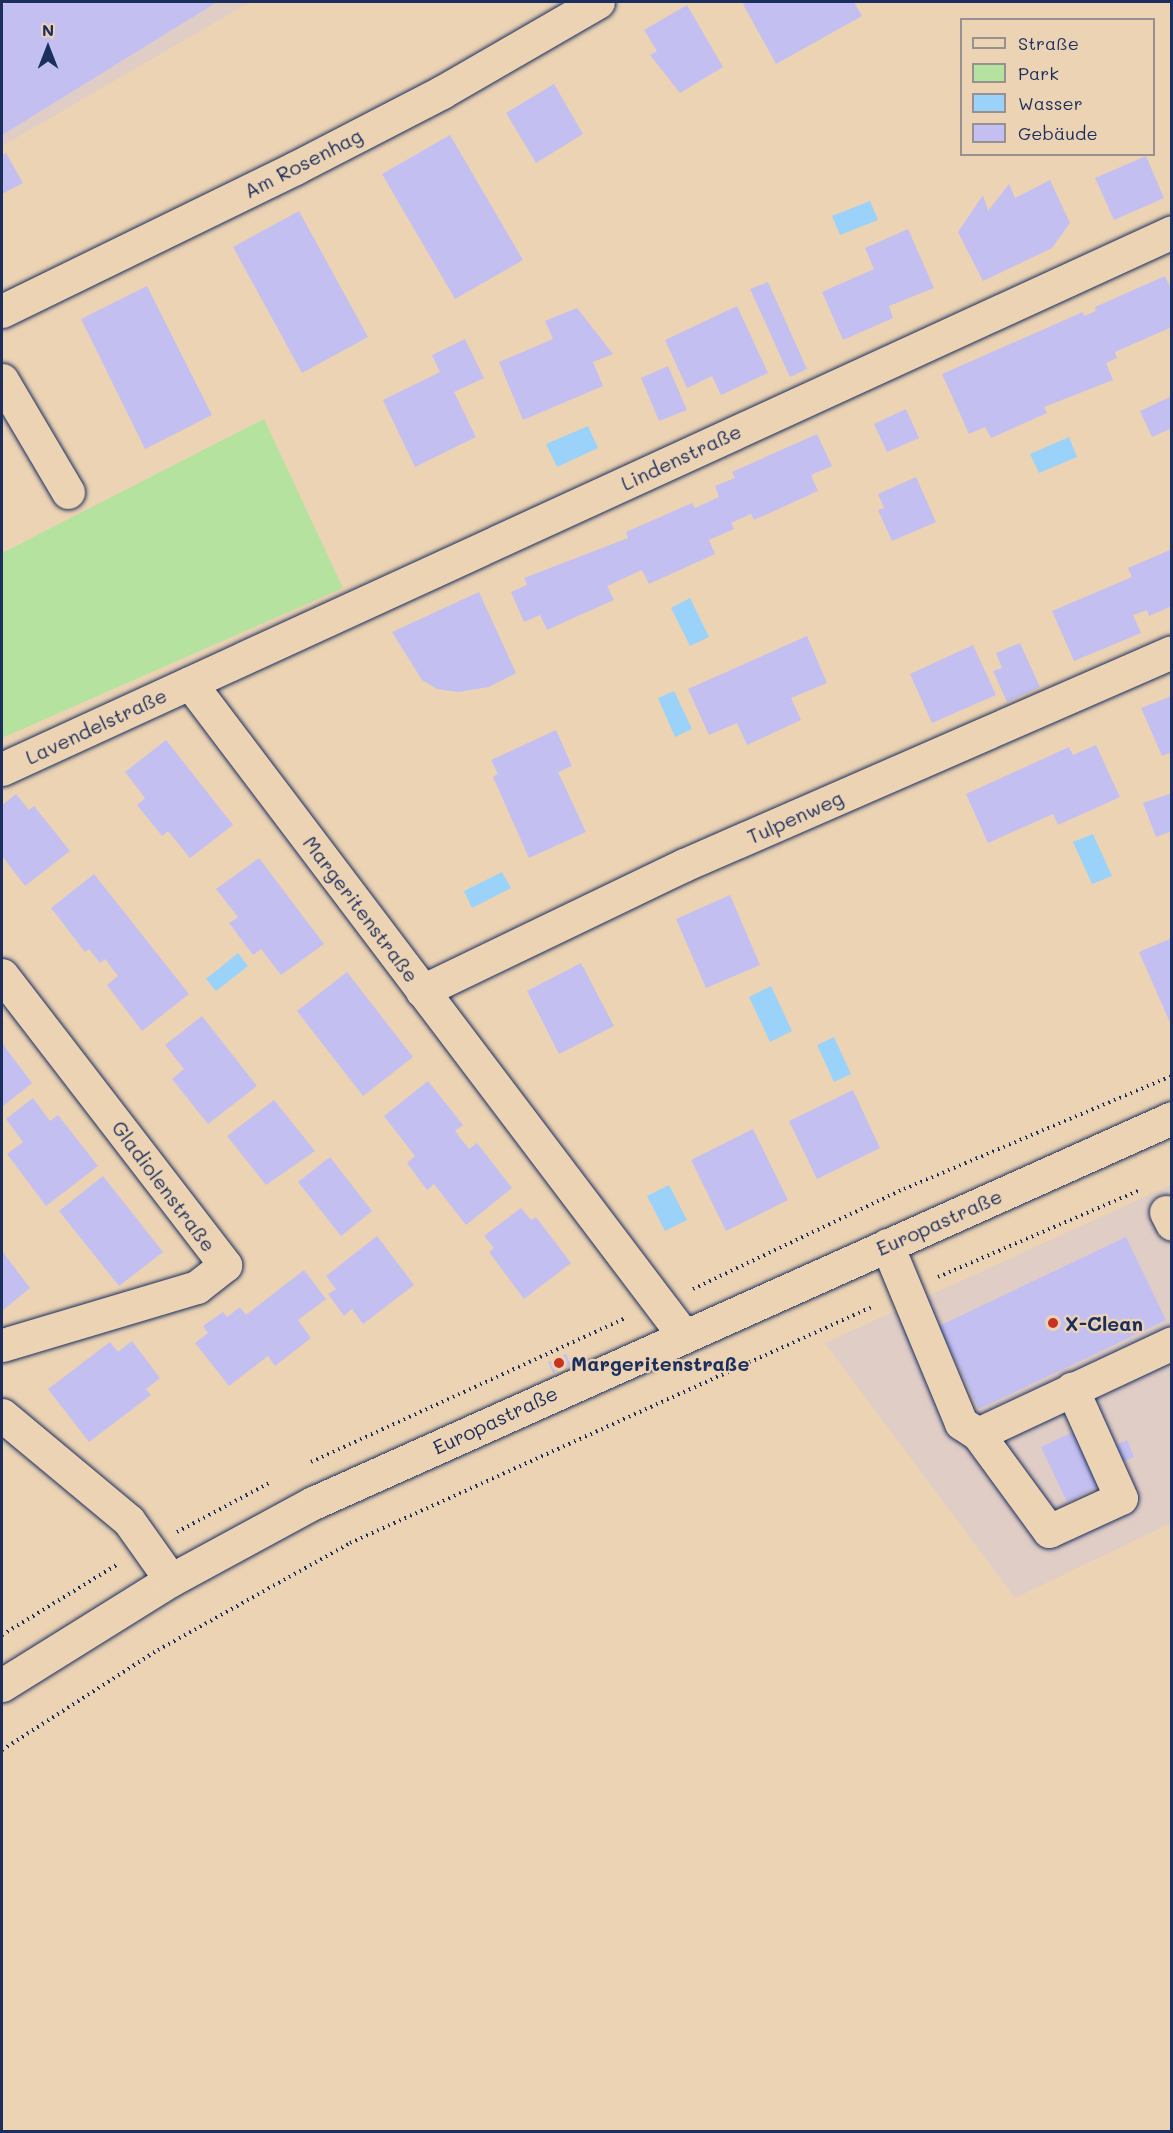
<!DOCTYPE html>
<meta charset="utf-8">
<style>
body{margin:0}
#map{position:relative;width:1173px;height:2133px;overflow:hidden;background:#ecd3b4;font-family:Mali,sans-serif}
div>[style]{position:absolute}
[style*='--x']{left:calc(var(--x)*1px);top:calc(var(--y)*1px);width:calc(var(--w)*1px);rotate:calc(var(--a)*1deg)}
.built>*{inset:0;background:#e0cdc6}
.green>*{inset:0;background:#b6e2a0}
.water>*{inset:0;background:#9bd2fa}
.building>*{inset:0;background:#c4bff1}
.path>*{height:4px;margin-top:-2px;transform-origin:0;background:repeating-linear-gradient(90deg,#1b2f5e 0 1.5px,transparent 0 6px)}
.roads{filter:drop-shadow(0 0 2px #1b2f5e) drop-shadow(0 0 2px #1b2f5e)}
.minor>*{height:33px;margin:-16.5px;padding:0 16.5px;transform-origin:16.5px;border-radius:16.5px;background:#ecd3b4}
.major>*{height:33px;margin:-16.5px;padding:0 16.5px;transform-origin:16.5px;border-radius:16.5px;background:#ecd3b4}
.dots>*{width:16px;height:16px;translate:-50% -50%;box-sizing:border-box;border:3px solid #ecd3b4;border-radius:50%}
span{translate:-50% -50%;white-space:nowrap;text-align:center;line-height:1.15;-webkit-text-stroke:4.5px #ecd3b4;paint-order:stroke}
.street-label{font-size:20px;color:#1b2f5e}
.poi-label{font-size:20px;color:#1b2f5e;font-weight:700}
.left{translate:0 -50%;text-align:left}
.frame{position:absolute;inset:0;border:3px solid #1b2f5e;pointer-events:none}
.legend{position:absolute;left:960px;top:18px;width:195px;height:138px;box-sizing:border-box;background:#ecd3b4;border:2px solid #989192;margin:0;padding:8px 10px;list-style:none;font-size:18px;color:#1b2f5e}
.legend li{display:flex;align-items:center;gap:12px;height:30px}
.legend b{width:30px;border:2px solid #989192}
.north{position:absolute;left:18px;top:18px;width:60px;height:60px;-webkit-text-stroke:4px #ecd3b4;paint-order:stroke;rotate:0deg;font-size:16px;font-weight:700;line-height:24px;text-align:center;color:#1b2f5e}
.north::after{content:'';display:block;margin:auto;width:21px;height:27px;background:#1b2f5e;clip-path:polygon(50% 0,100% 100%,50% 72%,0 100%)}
</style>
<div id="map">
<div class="built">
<i style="clip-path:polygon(2px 2px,250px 2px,2px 146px)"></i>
<i style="clip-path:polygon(1171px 1185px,1171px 1523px,1015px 1598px,825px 1343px)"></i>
</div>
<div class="green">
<i style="clip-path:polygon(264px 419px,343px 588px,2px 738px,2px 553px)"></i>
</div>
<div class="water">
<i style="clip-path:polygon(870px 201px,878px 220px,840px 235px,832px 216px)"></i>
<i style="clip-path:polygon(588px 426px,598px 448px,557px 467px,546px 444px)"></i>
<i style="clip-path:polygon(1069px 437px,1077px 457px,1039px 473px,1030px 454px)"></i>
<i style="clip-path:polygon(690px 598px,709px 637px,690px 646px,671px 608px)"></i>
<i style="clip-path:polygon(674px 691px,692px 729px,675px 737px,658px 698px)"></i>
<i style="clip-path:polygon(1093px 834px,1112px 876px,1092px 884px,1073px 842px)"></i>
<i style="clip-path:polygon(502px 872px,511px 888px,472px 908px,464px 891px)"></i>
<i style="clip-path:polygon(238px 953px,248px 966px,216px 991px,206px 979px)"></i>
<i style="clip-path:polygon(771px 986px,792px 1031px,770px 1042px,749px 997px)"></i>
<i style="clip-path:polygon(834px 1037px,851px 1074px,834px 1082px,817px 1045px)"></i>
<i style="clip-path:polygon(669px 1185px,687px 1220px,665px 1231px,647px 1196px)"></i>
</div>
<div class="building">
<i style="clip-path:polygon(8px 2px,217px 2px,2px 135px,2px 6px)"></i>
<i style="clip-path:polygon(748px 2px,854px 2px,862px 16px,776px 64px,743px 4px)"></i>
<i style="clip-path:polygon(687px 5px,723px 67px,680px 93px,650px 55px,657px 51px,644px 30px)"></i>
<i style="clip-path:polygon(554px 84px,583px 134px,536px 163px,506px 113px)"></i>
<i style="clip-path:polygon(450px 135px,523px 260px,455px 299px,382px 174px)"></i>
<i style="clip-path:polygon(6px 153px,23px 183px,2px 194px,2px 155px)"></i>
<i style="clip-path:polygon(1146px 156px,1164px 198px,1114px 220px,1095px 178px)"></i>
<i style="clip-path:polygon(1050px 180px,1070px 223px,1052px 248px,983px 281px,958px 232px,983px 195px,988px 211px,1009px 184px,1015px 198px)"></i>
<i style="clip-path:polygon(299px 211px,368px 337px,302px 373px,233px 247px)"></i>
<i style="clip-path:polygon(908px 229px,934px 288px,889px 306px,893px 318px,843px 340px,822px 292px,874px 269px,865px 248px)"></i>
<i style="clip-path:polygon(1165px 276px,1172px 291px,1172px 327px,1115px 352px,1117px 358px,1106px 363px,1113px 380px,1044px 407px,1047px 413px,991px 438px,985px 427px,969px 434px,942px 374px,1083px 312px,1084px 316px,1096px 311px,1095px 307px)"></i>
<i style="clip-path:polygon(768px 282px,807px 369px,790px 377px,750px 289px)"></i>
<i style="clip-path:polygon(147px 286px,212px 415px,145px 449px,81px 319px)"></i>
<i style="clip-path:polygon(737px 306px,768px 373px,721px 395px,712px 376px,687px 388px,665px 340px)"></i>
<i style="clip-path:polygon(577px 308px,613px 354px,593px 362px,603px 386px,523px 420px,499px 362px,553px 339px,545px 321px)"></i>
<i style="clip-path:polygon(465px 339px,484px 378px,454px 392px,476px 437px,415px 467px,383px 400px,440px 372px,432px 355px)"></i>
<i style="clip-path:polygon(668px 366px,687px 410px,659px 421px,641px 378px)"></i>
<i style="clip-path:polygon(1172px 396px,1172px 428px,1152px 437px,1140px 411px)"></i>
<i style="clip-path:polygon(906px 409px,919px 438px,887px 452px,874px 424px)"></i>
<i style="clip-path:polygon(817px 434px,832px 466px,811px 475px,818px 491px,754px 520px,751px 514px,731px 523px,734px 529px,709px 540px,715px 554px,649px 584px,642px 570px,607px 586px,614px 600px,580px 615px,547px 630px,540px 615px,524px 622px,511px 592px,527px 585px,524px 578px,628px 538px,626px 532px,692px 503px,695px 508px,719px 497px,715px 486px,735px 478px,732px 472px)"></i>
<i style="clip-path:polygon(916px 477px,936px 522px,892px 541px,878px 510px,884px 508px,878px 494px)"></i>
<i style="clip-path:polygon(1170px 550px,1172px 606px,1149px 616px,1147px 610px,1133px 615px,1141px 633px,1074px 661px,1052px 611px,1132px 577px,1128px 568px)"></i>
<i style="clip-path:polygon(479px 592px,516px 673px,489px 687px,458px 692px,437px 689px,422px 680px,392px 632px)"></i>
<i style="clip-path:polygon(807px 636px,827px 683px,791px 698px,801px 720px,747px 745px,737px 723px,709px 735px,688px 689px)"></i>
<i style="clip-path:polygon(1020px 643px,1040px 687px,1007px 702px,993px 671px,1002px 668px,996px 653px)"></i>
<i style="clip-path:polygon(973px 645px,996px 695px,932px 723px,910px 674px)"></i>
<i style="clip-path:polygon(1172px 696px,1172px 752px,1162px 756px,1141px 708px)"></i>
<i style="clip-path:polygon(556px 730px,572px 766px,558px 772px,586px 832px,529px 858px,493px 777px,498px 774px,491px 760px)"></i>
<i style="clip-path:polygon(166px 740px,233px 825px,190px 858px,168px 831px,162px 836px,137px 805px,145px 798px,125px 772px)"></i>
<i style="clip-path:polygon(1096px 745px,1120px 797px,1058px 825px,1053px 814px,988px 843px,966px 794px,1069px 747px,1073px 755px)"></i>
<i style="clip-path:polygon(1172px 793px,1172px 831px,1156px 837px,1143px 803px)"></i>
<i style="clip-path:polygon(16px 794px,29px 810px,34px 806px,70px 851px,25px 886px,2px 856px,2px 805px)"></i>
<i style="clip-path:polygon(259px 858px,324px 944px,281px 975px,261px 949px,253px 955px,229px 923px,238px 917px,216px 889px)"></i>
<i style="clip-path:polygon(94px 874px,189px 994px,142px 1031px,107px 985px,118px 976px,105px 959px,100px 963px,89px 949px,85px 952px,51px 908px)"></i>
<i style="clip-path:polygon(730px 895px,760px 965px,706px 988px,676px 919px)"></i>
<i style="clip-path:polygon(1172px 938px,1172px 1027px,1139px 952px)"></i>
<i style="clip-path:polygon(581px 963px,614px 1026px,559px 1054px,527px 991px)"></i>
<i style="clip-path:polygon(347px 972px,413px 1057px,363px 1096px,297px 1011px)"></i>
<i style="clip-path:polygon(202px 1016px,257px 1086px,208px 1124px,172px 1079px,184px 1069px,165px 1045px)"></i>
<i style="clip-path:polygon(2px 1043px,32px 1083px,2px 1107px)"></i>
<i style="clip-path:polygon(428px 1081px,463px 1125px,455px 1131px,469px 1149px,477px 1143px,512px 1188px,466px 1225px,434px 1184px,427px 1190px,407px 1163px,415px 1156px,384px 1116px)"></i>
<i style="clip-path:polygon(853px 1090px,880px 1148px,817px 1179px,789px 1121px)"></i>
<i style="clip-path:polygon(33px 1098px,50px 1121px,58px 1115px,98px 1166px,46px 1206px,7px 1154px,23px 1142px,6px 1119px)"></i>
<i style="clip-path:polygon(274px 1100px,315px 1151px,266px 1185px,227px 1136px)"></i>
<i style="clip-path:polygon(753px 1129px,788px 1200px,726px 1231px,691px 1160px)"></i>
<i style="clip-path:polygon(330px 1157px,372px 1211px,341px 1236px,298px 1182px)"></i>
<i style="clip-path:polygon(103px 1176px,163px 1252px,119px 1286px,59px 1211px)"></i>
<i style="clip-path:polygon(521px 1208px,531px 1220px,536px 1217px,571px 1263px,524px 1299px,489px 1252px,494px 1248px,484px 1236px)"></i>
<i style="clip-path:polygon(377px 1236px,414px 1285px,363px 1324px,352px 1309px,344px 1316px,328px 1294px,336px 1289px,326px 1276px)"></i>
<i style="clip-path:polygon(1126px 1237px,1166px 1320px,979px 1409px,939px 1326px)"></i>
<i style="clip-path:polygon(2px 1251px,30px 1288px,2px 1311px)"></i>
<i style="clip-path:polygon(304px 1270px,326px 1299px,298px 1320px,311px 1338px,275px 1366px,268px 1356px,229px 1386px,195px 1343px,208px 1333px,203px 1326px,223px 1312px,227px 1317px,240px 1307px,246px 1315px)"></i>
<i style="clip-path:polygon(132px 1341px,160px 1378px,146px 1389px,151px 1395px,89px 1442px,48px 1389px,110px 1342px,118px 1352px)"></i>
<i style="clip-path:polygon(566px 1354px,571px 1365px,553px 1373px,548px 1362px)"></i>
<i style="clip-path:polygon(1073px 1432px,1099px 1486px,1067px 1502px,1041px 1447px)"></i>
<i style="clip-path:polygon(1127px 1440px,1134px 1457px,1117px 1464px,1110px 1448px)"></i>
</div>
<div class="path">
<i style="--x:938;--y:1277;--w:218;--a:-23.3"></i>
<i style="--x:693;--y:1289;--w:233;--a:-25.4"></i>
<i style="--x:904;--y:1189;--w:291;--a:-22.9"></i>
<i style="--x:311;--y:1462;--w:346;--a:-24.6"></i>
<i style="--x:177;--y:1532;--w:104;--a:-28"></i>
<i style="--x:2;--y:1635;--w:136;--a:-31.5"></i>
<i style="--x:2;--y:1750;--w:185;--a:-32.7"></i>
<i style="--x:158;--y:1650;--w:220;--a:-29.1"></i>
<i style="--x:350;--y:1543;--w:575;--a:-24.34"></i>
</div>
<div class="roads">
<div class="minor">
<i style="--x:2;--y:311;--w:326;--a:-26"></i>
<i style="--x:295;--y:168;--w:165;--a:-27.3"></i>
<i style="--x:442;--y:92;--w:180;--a:-30"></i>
<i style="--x:2;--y:380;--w:130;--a:59.5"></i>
<i style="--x:190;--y:683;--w:819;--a:52.89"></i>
<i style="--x:2;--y:769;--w:1287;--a:-24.65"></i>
<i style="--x:2;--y:975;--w:366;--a:52.4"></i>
<i style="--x:225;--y:1265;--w:36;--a:142"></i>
<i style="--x:197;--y:1287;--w:203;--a:163.4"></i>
<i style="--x:422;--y:991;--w:291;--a:-25.7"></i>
<i style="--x:684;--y:865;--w:532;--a:-23.58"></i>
<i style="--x:1166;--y:1212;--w:13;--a:63"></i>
<i style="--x:887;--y:1245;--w:193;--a:67.4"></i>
<i style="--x:961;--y:1423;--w:20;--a:33"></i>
<i style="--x:978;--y:1434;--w:214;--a:-25.1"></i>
<i style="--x:2;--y:1415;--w:165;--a:39.8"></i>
<i style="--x:129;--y:1521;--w:72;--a:54.6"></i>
<i style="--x:978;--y:1434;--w:120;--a:53.8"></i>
<i style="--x:1049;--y:1531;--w:79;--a:-24.6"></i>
<i style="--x:1121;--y:1498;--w:120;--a:-114.2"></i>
</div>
<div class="major">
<i style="--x:2;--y:1685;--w:199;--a:-31.9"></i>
<i style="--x:171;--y:1580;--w:162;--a:-28.5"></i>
<i style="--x:313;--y:1503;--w:941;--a:-24.14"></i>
</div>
</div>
<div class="dots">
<i style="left:1053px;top:1323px;background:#c8321e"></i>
<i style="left:559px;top:1363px;background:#c8321e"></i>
</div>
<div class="street-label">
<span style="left:303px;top:163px;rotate:-27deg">Am Rosenhag</span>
<span style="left:681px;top:457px;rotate:-25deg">Lindenstraße</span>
<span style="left:96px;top:726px;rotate:-25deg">Lavendelstraße</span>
<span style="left:795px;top:817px;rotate:-24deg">Tulpenweg</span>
<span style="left:361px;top:909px;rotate:53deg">Margeritenstraße</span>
<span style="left:164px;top:1186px;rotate:53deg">Gladiolenstraße</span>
<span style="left:939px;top:1222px;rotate:-24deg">Europastraße</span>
<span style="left:495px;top:1420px;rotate:-25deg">Europastraße</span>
</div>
<div class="poi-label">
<span class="left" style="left:1065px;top:1323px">X-Clean</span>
<span class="left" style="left:571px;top:1363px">Margeritenstraße</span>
</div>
<div class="frame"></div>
<ul class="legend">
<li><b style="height:8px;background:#ecd3b4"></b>Straße</li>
<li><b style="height:16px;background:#b6e2a0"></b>Park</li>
<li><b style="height:16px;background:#9bd2fa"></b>Wasser</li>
<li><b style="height:16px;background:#c4bff1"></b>Gebäude</li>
</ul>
<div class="north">N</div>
</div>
